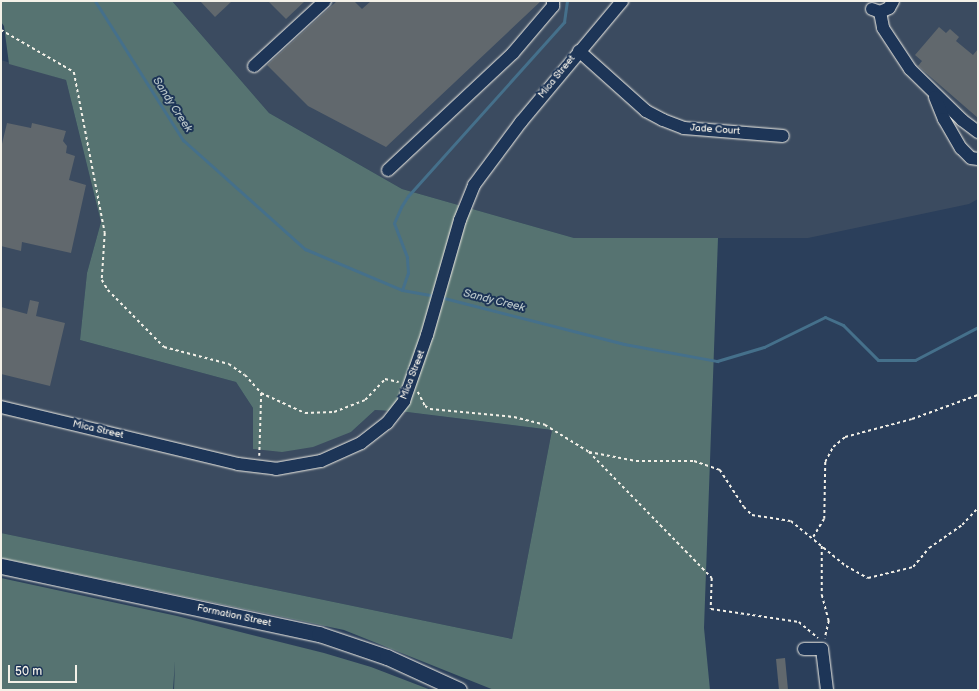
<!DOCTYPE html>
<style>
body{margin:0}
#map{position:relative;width:979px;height:691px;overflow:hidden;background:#2b3f5b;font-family:"Balsamiq Sans",sans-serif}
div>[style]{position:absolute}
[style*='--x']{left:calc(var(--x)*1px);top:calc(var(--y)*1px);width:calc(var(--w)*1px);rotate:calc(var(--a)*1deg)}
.built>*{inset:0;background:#3b4b60}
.green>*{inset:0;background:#567371}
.stream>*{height:3px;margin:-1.5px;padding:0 1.5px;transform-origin:1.5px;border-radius:1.5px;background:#45708b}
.building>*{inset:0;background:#61686d}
.path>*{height:1.5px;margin-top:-0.75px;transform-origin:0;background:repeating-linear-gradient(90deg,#f4f1e8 0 3px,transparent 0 6px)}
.roads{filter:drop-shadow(0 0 1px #f4f1e8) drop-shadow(0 0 1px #f4f1e8)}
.minor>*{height:12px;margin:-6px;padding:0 6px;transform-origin:6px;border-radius:6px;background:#1d3557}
.major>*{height:15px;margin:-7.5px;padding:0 7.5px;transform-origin:7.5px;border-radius:7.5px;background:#1d3557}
span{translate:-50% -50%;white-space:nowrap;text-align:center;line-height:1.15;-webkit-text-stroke:4px #1d3557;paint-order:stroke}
.street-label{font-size:10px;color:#f4f1e8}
.water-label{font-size:11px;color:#b7c4c7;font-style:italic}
.frame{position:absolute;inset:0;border:2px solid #f4f1e8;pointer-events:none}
.scale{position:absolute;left:8px;top:665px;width:69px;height:18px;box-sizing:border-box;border:2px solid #f4f1e8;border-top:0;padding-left:5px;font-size:12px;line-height:14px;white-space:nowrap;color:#f4f1e8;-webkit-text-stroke:3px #1d3557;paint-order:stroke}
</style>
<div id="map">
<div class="built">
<i style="clip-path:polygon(172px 1px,978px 1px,978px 199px,969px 204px,808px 238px,574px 238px,402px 189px,269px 113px)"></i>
<i style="clip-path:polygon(1px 60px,66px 80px,101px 222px,87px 273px,80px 340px,236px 382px,253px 408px,253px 449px,351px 432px,375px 410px,407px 412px,552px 430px,512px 639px,1px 533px)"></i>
</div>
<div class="green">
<i style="clip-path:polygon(1px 1px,172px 1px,269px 113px,402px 189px,574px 238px,718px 238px,704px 628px,710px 690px,494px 690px,344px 630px,1px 558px,1px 533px,512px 639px,552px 430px,407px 412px,375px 410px,351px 432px,313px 447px,282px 452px,253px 449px,253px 408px,236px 382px,80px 340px,87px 273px,101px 222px,66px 80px,9px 64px,4px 26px,1px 22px)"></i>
<i style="clip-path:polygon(1px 578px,177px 616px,324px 653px,371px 667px,431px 690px,174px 690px,175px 661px,173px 690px,1px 690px)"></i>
</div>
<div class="stream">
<i style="--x:95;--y:1;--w:165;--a:57.7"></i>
<i style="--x:183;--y:140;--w:164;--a:41.8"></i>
<i style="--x:305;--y:249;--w:105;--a:22.9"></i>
<i style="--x:402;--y:290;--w:34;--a:10"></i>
<i style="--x:402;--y:290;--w:18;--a:-71"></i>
<i style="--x:408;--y:273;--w:16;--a:-94"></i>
<i style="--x:407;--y:257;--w:36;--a:-111"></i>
<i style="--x:394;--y:223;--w:17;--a:-66"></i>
<i style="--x:401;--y:207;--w:13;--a:-58"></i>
<i style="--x:408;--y:196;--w:234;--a:-48.1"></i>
<i style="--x:564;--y:22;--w:21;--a:-82"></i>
<i style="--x:440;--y:297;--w:190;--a:14.3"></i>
<i style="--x:624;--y:344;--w:95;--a:10.4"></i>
<i style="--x:717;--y:361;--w:49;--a:-16.6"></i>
<i style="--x:764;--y:347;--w:68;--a:-26.2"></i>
<i style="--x:825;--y:317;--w:20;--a:24"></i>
<i style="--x:843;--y:325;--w:49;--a:45"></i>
<i style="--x:878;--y:360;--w:37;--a:0"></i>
<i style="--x:915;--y:360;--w:71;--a:-27.6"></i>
</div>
<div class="building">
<i style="clip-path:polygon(200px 1px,232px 1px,215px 17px)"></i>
<i style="clip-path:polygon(268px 1px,305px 1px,286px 19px)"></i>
<i style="clip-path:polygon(337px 1px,354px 1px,362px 9px,371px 1px,541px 1px,386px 147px,308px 106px,267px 65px)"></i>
<i style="clip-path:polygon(939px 27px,946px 33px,950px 29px,959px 37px,956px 41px,973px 55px,978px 49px,978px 118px,918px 66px,922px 61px,915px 55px)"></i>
<i style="clip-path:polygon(7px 123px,31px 128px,32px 123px,66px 131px,63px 141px,67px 146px,66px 153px,75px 156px,69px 180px,86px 185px,71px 253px,22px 242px,21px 251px,1px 246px,1px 148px)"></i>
<i style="clip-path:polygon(30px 300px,39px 302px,36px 316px,65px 323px,50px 386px,1px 374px,1px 307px,27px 314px)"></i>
<i style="clip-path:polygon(785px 658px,788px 690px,779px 690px,776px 659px)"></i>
</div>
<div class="path">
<i style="--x:1;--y:30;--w:84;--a:29.9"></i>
<i style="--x:74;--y:72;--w:164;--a:79.1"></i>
<i style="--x:105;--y:233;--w:47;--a:93.7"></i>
<i style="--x:102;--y:280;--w:12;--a:59"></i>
<i style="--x:108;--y:290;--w:80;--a:45.5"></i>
<i style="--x:164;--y:347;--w:67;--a:14.7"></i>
<i style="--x:229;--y:364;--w:19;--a:35"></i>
<i style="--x:245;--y:375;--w:24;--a:48"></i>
<i style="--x:261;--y:393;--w:48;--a:24.4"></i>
<i style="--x:305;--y:413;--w:29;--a:-2"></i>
<i style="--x:334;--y:412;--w:33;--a:-21"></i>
<i style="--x:365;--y:400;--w:29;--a:-46"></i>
<i style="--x:385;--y:379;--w:14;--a:12"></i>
<i style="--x:418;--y:392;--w:16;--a:63"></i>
<i style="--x:425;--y:406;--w:6;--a:31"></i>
<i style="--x:430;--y:409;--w:84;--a:5.4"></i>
<i style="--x:514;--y:417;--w:32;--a:14"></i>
<i style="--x:545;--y:425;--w:52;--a:31.5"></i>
<i style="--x:589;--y:452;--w:176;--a:45.7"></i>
<i style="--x:712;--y:578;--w:31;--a:92"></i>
<i style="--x:711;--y:609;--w:89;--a:8.4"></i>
<i style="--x:799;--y:622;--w:25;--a:40"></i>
<i style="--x:589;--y:452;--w:48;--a:10.8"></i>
<i style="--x:636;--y:461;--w:58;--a:0"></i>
<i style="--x:694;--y:461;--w:28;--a:19"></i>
<i style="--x:720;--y:470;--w:44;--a:57"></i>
<i style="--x:744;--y:507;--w:11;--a:45"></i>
<i style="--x:752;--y:515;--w:39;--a:9"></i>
<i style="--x:791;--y:521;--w:71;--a:39.3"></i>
<i style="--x:846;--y:566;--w:25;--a:29"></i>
<i style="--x:868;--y:578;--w:46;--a:-13.7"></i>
<i style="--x:913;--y:567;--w:25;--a:-50"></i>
<i style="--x:929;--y:548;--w:40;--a:-34.9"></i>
<i style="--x:962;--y:525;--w:23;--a:-47"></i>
<i style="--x:259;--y:456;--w:63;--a:-88.2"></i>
<i style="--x:813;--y:537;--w:21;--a:-59"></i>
<i style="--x:824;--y:519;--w:57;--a:-89"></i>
<i style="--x:825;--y:462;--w:17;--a:-62"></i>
<i style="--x:833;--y:447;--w:16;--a:-40"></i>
<i style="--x:845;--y:437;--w:69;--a:-15"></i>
<i style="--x:912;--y:419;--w:70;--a:-20"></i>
<i style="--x:822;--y:546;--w:49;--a:90"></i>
<i style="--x:822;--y:595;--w:27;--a:75"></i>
<i style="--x:829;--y:621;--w:18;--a:103"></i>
</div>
<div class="roads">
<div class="minor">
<i style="--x:872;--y:9;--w:9;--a:21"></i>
<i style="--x:880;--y:12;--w:10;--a:-24"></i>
<i style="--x:889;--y:8;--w:8;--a:-60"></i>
<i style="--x:880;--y:12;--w:16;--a:79"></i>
<i style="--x:883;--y:28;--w:49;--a:56.6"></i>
<i style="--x:910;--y:69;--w:73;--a:44.4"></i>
<i style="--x:962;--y:120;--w:20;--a:37"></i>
<i style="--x:579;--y:51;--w:90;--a:41.8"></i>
<i style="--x:646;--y:111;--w:19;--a:28"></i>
<i style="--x:663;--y:120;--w:22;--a:21"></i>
<i style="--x:684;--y:128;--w:99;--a:4.6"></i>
<i style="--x:254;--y:66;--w:96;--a:-42.5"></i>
<i style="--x:935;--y:97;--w:24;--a:68"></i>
<i style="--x:944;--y:119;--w:34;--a:60"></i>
<i style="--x:961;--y:148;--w:14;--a:45"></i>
<i style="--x:971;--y:158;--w:7;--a:8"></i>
<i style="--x:388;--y:170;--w:171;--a:-43.1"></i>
<i style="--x:513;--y:53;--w:62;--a:-49.6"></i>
<i style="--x:553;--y:6;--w:5;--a:-90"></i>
<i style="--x:1;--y:407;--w:244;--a:13.5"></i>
<i style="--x:238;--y:464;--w:38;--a:7"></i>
<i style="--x:276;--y:469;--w:46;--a:-10.1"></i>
<i style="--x:321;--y:461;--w:44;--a:-24.2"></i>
<i style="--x:361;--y:443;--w:33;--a:-38"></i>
<i style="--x:387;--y:423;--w:28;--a:-52"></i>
<i style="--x:404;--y:401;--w:70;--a:-70.8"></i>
<i style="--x:427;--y:335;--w:120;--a:-74"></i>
<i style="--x:460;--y:220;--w:38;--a:-68"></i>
<i style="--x:474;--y:185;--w:79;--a:-53.3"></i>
<i style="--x:521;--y:122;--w:158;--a:-50.1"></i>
<i style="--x:804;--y:649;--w:18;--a:0"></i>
<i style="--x:822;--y:649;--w:41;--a:83"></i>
</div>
<div class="major">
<i style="--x:1;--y:566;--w:325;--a:12.1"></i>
<i style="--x:319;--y:634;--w:72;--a:18.7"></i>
<i style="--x:387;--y:657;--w:79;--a:24.6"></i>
</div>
</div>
<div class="street-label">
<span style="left:557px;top:77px;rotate:-51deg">Mica Street</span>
<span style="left:715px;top:130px;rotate:4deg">Jade Court</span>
<span style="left:413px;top:375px;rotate:-69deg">Mica Street</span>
<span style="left:98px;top:430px;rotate:13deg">Mica Street</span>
<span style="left:234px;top:616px;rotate:12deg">Formation Street</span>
</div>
<div class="water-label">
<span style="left:172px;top:105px;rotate:57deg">Sandy Creek</span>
<span style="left:494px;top:301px;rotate:14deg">Sandy Creek</span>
</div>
<div class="frame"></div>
<div class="scale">50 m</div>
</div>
